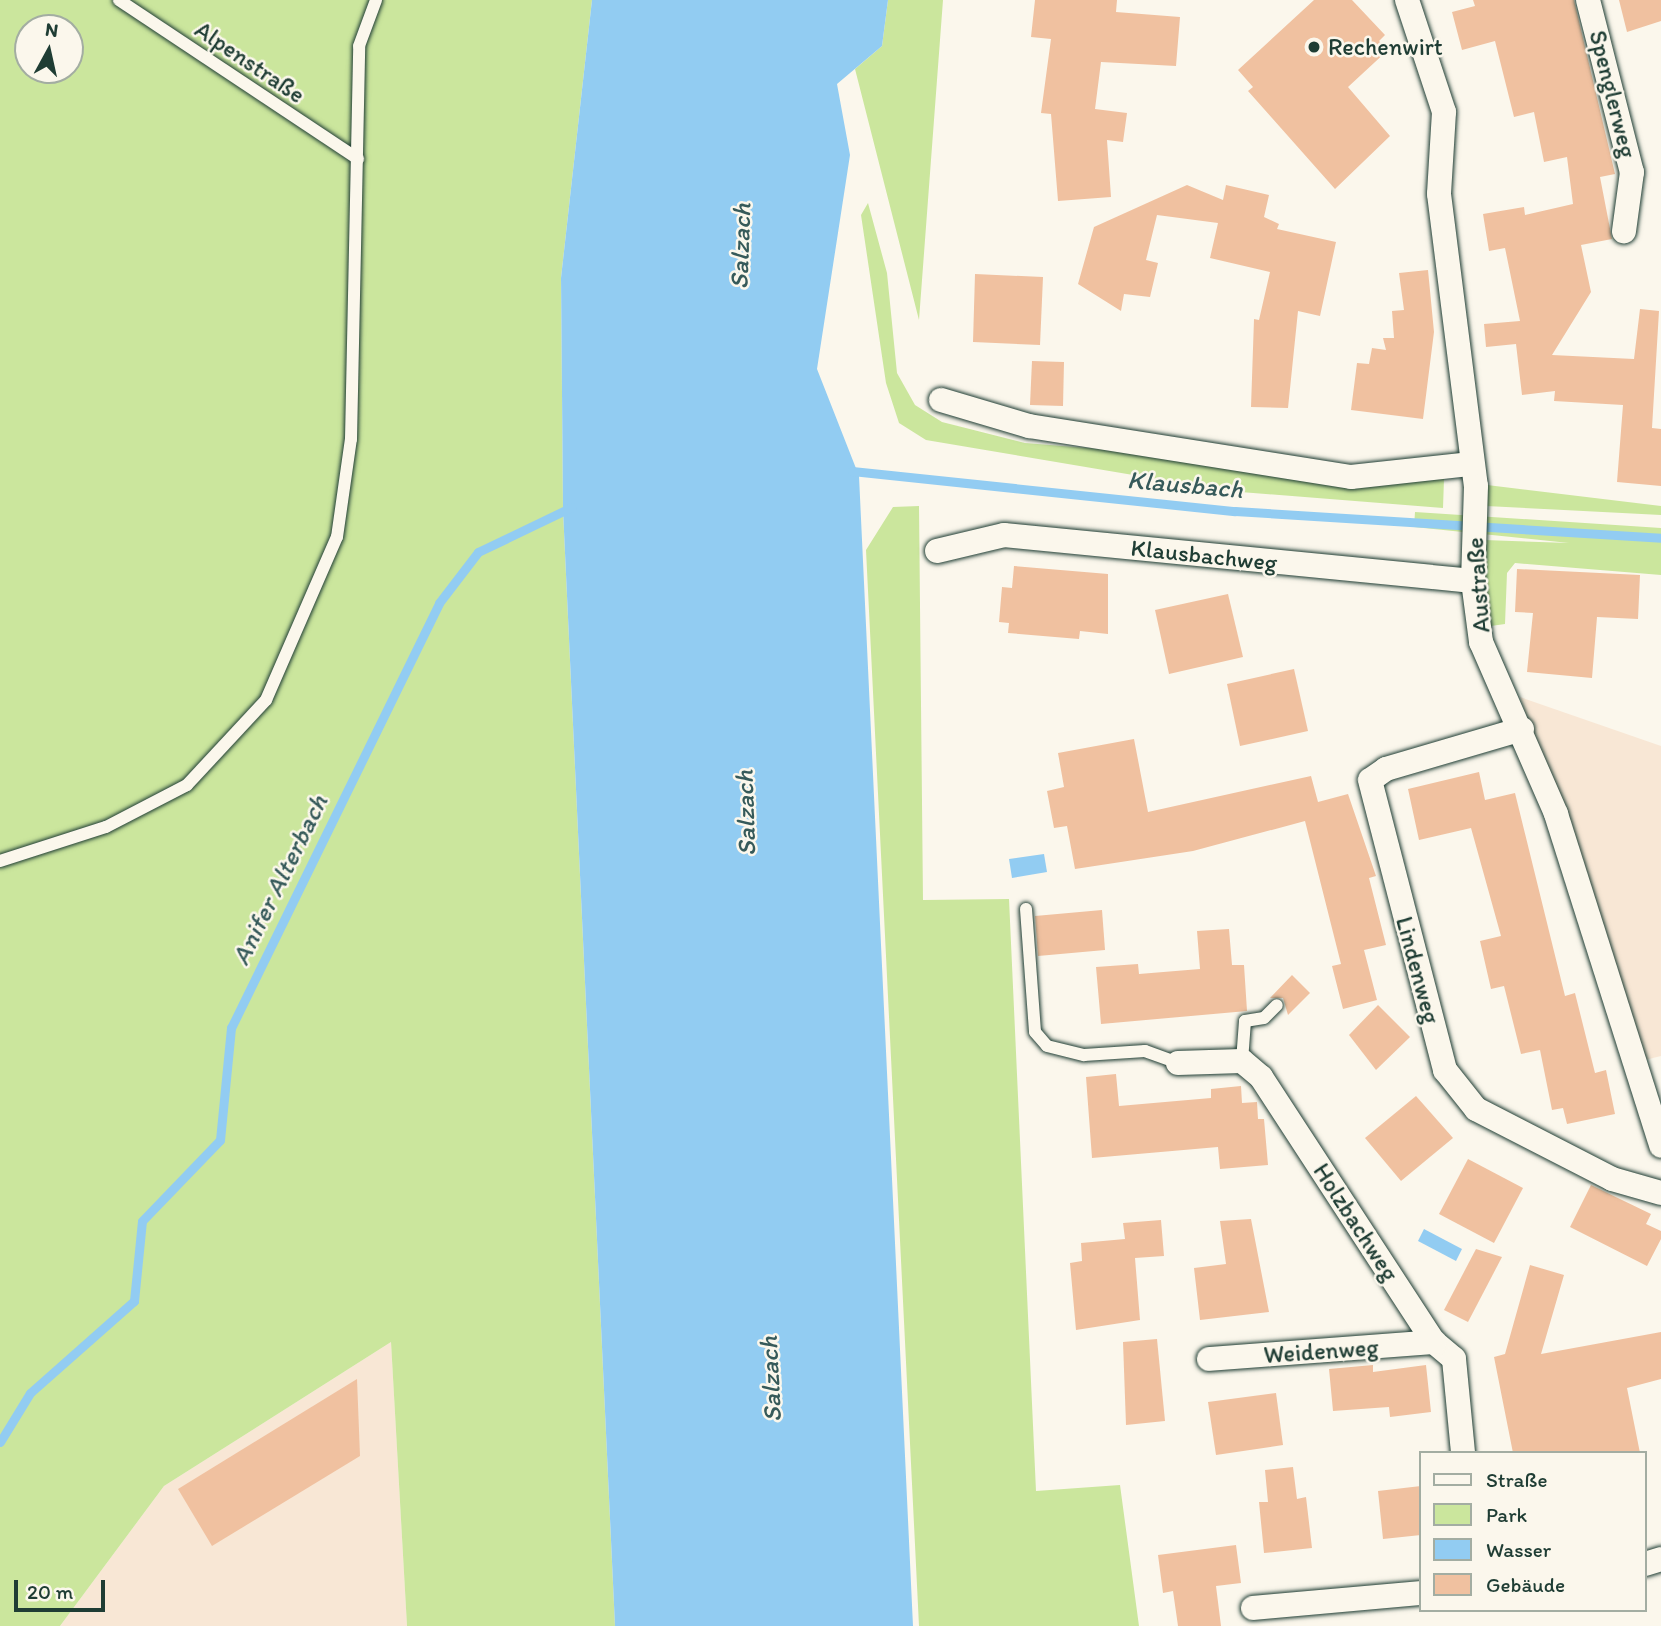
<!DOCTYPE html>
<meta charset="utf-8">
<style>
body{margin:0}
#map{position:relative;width:1661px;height:1626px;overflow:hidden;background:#fbf7ec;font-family:Itim,sans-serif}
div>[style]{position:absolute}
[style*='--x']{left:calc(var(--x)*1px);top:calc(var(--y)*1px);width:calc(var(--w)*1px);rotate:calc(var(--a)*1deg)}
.built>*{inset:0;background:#f8e7d5}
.green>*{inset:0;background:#cbe69d}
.water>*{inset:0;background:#92ccf2}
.stream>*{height:9px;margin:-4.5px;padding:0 4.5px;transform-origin:4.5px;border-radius:4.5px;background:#92ccf2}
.building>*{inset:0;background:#f0c1a0}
.roads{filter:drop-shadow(0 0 2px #1f3d34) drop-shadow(0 0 2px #1f3d34)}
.service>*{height:12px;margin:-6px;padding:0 6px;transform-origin:6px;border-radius:6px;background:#fbf7ec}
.minor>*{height:24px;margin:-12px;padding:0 12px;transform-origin:12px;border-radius:12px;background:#fbf7ec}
.dots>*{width:19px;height:19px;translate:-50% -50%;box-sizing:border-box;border:4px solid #fbf7ec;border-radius:50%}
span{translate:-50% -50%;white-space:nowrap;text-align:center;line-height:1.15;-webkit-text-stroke:5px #fbf7ec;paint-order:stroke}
.poi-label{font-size:24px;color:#1f3d34}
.left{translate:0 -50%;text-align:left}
.street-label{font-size:24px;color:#1f3d34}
.water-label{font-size:26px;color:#365a5a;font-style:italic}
.legend{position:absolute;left:1419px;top:1451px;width:228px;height:161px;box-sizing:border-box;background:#fbf7ec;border:2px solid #a3ada2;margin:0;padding:9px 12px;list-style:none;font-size:21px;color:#1f3d34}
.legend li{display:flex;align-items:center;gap:14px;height:35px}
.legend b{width:35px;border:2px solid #a3ada2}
.north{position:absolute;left:14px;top:14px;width:70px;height:70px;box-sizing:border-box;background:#fbf7ec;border:2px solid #a3ada2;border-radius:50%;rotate:8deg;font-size:19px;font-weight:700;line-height:28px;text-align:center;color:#1f3d34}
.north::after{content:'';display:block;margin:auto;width:24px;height:32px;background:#1f3d34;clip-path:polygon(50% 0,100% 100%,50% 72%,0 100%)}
.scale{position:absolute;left:14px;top:1580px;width:91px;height:32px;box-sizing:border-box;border:4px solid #1f3d34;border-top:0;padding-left:9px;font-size:21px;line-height:24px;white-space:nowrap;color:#1f3d34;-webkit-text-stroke:5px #fbf7ec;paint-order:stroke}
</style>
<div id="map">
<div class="built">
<i style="clip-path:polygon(1520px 697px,1661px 746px,1661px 1056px,1641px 1061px)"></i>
<i style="clip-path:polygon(391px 1342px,407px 1626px,60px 1626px,164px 1486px)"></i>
</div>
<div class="green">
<i style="clip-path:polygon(evenodd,0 0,592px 0,561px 278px,563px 510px,615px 1626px,407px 1626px,391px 1342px,164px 1486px,60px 1626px,0 1626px,0 0,28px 28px,70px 28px,70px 70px,28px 70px,28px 28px)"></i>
<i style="clip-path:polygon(888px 0,943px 0,919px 320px,855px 69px,882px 46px)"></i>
<i style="clip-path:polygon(868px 203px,887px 273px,897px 373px,915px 405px,942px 422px,1025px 443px,1137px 452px,1346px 486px,1436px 473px,1444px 479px,1443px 508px,1228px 491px,926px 440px,899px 423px,886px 383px,861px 215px)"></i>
<i style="clip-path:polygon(1487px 485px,1661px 506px,1661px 515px,1486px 506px)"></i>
<i style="clip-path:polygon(919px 506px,923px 900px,1009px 899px,1036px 1491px,1120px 1485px,1139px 1626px,919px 1626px,866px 550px,893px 507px)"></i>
<i style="clip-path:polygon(1415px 512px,1661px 528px,1661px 575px,1515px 563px,1507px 573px,1505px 624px,1484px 627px,1484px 540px,1569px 543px,1414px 527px)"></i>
</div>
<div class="water">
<i style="clip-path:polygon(592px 0,888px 0,882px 46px,837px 84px,850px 155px,817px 369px,859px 476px,913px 1626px,615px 1626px,563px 510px,561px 278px)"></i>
<i style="clip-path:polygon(1044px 854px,1047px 872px,1012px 878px,1009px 859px)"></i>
<i style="clip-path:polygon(1424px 1229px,1462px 1249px,1456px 1261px,1418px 1241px)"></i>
</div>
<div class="stream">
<i style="--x:852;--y:471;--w:385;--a:6"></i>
<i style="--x:1235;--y:511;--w:427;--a:3.6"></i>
<i style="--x:0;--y:1442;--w:57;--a:-58.5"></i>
<i style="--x:30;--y:1393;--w:139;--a:-41.5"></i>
<i style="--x:134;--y:1301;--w:80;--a:-84.3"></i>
<i style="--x:142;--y:1221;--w:112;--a:-46.1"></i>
<i style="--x:220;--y:1140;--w:113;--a:-84.4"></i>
<i style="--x:231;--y:1028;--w:473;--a:-63.9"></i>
<i style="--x:439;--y:603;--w:64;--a:-52.6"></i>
<i style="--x:478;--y:552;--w:104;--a:-25.6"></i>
</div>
<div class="building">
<i style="clip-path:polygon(1035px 0,1117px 0,1116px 12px,1180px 17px,1176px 66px,1101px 62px,1095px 109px,1127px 113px,1123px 142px,1107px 140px,1111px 197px,1058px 201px,1051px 114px,1041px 113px,1051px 39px,1031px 37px)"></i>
<i style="clip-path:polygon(1314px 0,1352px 0,1385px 35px,1379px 41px,1388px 50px,1348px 87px,1390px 136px,1335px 189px,1248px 91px,1253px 87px,1238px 70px)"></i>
<i style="clip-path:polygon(1473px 0,1574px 0,1615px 174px,1600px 177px,1612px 239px,1581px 245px,1591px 292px,1552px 355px,1634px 359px,1640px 309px,1659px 311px,1652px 428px,1661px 429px,1661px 486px,1617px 482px,1623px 405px,1554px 401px,1555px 391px,1522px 395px,1516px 344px,1486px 347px,1484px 324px,1520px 321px,1505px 248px,1489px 251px,1483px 214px,1524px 207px,1525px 215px,1573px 204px,1567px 157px,1544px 162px,1534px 112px,1514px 117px,1495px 41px,1462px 50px,1452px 12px,1475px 6px)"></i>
<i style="clip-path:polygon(1619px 0,1661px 0,1661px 21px,1627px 32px)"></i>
<i style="clip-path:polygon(1187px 185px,1223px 200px,1226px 185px,1269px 195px,1264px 217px,1279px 224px,1277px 229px,1336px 242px,1320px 316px,1298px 311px,1288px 408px,1251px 407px,1254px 319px,1259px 320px,1270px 272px,1210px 258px,1218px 223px,1157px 215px,1146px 260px,1158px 263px,1150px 297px,1124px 294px,1121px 311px,1078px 284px,1094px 227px)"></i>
<i style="clip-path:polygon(1428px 270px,1434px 332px,1423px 419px,1351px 410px,1357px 363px,1369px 364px,1372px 348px,1386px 350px,1383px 338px,1394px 338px,1392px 311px,1404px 310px,1399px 273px)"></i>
<i style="clip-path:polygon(975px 274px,1043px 277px,1040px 345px,973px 342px)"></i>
<i style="clip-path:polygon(1032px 361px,1064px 362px,1063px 406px,1030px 405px)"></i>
<i style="clip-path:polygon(1014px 566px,1108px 574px,1108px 634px,1080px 631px,1079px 639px,1008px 633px,1009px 623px,999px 622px,1002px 587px,1012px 588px)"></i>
<i style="clip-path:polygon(1517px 569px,1640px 575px,1638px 619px,1597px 617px,1592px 678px,1527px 672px,1533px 613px,1515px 612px)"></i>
<i style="clip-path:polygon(1228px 594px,1243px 657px,1169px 674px,1155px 610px)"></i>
<i style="clip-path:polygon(1294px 669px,1308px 731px,1240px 746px,1227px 684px)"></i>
<i style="clip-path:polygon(1134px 739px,1148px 812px,1311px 776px,1318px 802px,1348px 794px,1376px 876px,1369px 878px,1386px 945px,1364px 950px,1377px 1000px,1343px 1009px,1332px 966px,1341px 964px,1305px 821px,1193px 851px,1075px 869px,1067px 826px,1054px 828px,1047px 791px,1064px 787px,1058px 753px)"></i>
<i style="clip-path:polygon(1479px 772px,1485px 800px,1515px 793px,1565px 996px,1575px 993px,1595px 1073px,1606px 1070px,1615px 1114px,1567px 1124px,1563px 1108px,1552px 1110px,1540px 1050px,1521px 1054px,1504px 986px,1491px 989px,1480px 941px,1501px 936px,1471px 828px,1419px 840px,1408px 789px)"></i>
<i style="clip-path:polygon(1102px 910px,1105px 950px,1038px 956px,1035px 916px)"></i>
<i style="clip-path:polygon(1229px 929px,1232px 965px,1244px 965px,1247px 1011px,1101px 1024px,1096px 967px,1138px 964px,1139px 974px,1200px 969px,1197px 931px)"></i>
<i style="clip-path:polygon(1292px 975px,1310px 993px,1288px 1015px,1283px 998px,1270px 998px)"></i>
<i style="clip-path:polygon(1378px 1005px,1410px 1037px,1376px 1070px,1349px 1035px)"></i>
<i style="clip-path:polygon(1116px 1074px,1119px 1106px,1211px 1098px,1211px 1089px,1241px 1086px,1242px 1103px,1257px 1102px,1258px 1119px,1264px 1119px,1268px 1165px,1220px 1169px,1218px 1147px,1092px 1158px,1086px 1077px)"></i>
<i style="clip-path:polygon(1416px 1096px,1453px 1138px,1401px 1181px,1365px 1138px)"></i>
<i style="clip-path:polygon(1468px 1159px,1523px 1188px,1494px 1243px,1439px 1214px)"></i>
<i style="clip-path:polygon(1591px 1185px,1651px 1214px,1646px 1224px,1661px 1231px,1661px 1239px,1647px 1266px,1570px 1227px)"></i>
<i style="clip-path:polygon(1251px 1219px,1269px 1312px,1200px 1320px,1194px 1268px,1226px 1264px,1220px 1221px)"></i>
<i style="clip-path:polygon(1161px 1220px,1164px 1256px,1135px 1258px,1140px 1320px,1076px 1330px,1070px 1263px,1082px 1261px,1081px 1243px,1125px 1239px,1123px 1223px)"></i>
<i style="clip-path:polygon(1476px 1249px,1502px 1257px,1468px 1322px,1444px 1310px)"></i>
<i style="clip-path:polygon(1530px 1265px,1564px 1275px,1541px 1354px,1661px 1332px,1661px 1379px,1627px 1388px,1640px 1453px,1513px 1453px,1494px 1357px,1505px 1354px)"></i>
<i style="clip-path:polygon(1157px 1339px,1165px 1421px,1126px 1425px,1123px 1342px)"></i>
<i style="clip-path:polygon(1373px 1365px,1373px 1372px,1426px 1365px,1431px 1412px,1390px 1417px,1389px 1407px,1333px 1411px,1329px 1369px)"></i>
<i style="clip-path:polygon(357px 1379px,360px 1456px,212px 1546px,178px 1489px)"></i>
<i style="clip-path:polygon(1276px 1393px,1283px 1445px,1216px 1455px,1208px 1402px)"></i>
<i style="clip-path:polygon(1293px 1467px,1297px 1499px,1306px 1497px,1312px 1548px,1264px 1553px,1259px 1502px,1268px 1502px,1265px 1470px)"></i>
<i style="clip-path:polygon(1421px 1486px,1421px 1535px,1383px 1539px,1378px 1491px)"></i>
<i style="clip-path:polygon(1236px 1545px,1241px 1583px,1216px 1586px,1221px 1626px,1178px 1626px,1173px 1591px,1163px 1593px,1158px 1555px)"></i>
</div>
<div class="roads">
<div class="service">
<i style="--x:119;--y:0;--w:287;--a:33.6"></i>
<i style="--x:0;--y:861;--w:111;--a:-17.8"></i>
<i style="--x:106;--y:827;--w:91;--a:-27.4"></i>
<i style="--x:187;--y:785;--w:116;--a:-47.1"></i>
<i style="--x:266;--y:700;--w:178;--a:-66.5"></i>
<i style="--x:337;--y:537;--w:99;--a:-81.9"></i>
<i style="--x:351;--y:439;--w:393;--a:-88.8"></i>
<i style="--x:359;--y:46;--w:49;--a:-69.7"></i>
<i style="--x:1026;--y:909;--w:123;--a:85.8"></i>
<i style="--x:1035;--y:1032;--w:18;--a:49"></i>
<i style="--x:1047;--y:1046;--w:38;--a:14"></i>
<i style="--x:1084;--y:1055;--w:61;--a:-3.8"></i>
<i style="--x:1145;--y:1051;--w:35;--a:20"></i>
<i style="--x:1242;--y:1061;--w:40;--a:-85.7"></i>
<i style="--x:1245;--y:1021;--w:19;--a:-9"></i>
<i style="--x:1264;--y:1018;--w:18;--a:-45"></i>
</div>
<div class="minor">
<i style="--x:1407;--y:0;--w:118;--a:71.7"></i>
<i style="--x:1444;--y:112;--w:82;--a:93.5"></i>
<i style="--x:1439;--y:194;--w:294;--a:82.8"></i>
<i style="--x:1476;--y:486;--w:95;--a:91.8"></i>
<i style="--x:1473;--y:581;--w:62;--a:82.5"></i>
<i style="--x:1481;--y:642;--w:188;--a:66.4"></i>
<i style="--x:1556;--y:814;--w:348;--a:72.4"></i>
<i style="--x:1588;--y:0;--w:178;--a:75.7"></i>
<i style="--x:1632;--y:172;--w:60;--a:97.7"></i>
<i style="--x:941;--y:400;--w:92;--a:16.5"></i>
<i style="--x:1029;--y:426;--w:326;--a:9"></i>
<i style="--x:1351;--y:477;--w:121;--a:-6.2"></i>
<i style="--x:937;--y:551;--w:69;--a:-13.4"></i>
<i style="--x:1004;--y:535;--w:471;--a:5.6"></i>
<i style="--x:1522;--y:729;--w:142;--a:163.6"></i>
<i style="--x:1386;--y:769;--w:19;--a:145"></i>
<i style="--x:1370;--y:780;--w:300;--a:75.5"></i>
<i style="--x:1445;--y:1070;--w:50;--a:51.5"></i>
<i style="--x:1476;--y:1109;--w:153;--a:27.2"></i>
<i style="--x:1612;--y:1179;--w:51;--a:15.9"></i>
<i style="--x:1178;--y:1063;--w:64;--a:-1.8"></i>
<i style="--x:1242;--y:1061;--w:25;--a:40"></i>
<i style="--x:1261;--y:1077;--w:316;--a:56.9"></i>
<i style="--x:1434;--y:1342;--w:26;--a:40"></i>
<i style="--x:1454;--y:1359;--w:94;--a:84.5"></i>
<i style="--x:1209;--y:1359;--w:226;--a:-4.3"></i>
<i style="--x:1645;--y:1564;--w:17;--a:-17"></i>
<i style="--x:1253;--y:1608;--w:169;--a:-5.1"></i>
</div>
</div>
<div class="dots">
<i style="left:1314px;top:47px;background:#1f3d34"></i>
</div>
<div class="poi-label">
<span class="left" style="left:1328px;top:47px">Rechenwirt</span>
</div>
<div class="street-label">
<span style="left:250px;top:62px;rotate:34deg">Alpenstraße</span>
<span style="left:1613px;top:94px;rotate:76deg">Spenglerweg</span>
<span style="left:1204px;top:555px;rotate:6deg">Klausbachweg</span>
<span style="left:1478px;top:585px;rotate:-94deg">Austraße</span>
<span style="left:1418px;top:970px;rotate:75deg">Lindenweg</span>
<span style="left:1356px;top:1222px;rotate:57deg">Holzbachweg</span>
<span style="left:1321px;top:1351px;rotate:-4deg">Weidenweg</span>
</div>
<div class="water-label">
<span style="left:741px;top:246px;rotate:-88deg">Salzach</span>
<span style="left:1185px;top:485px;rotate:5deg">Klausbach</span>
<span style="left:746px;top:813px;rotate:-92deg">Salzach</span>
<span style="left:280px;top:880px;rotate:-64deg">Anifer Alterbach</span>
<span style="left:771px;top:1379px;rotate:-93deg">Salzach</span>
</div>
<ul class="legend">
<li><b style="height:9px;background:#fbf7ec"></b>Straße</li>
<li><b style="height:19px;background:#cbe69d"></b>Park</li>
<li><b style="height:19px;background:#92ccf2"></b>Wasser</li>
<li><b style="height:19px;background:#f0c1a0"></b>Gebäude</li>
</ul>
<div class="north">N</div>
<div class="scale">20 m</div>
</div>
